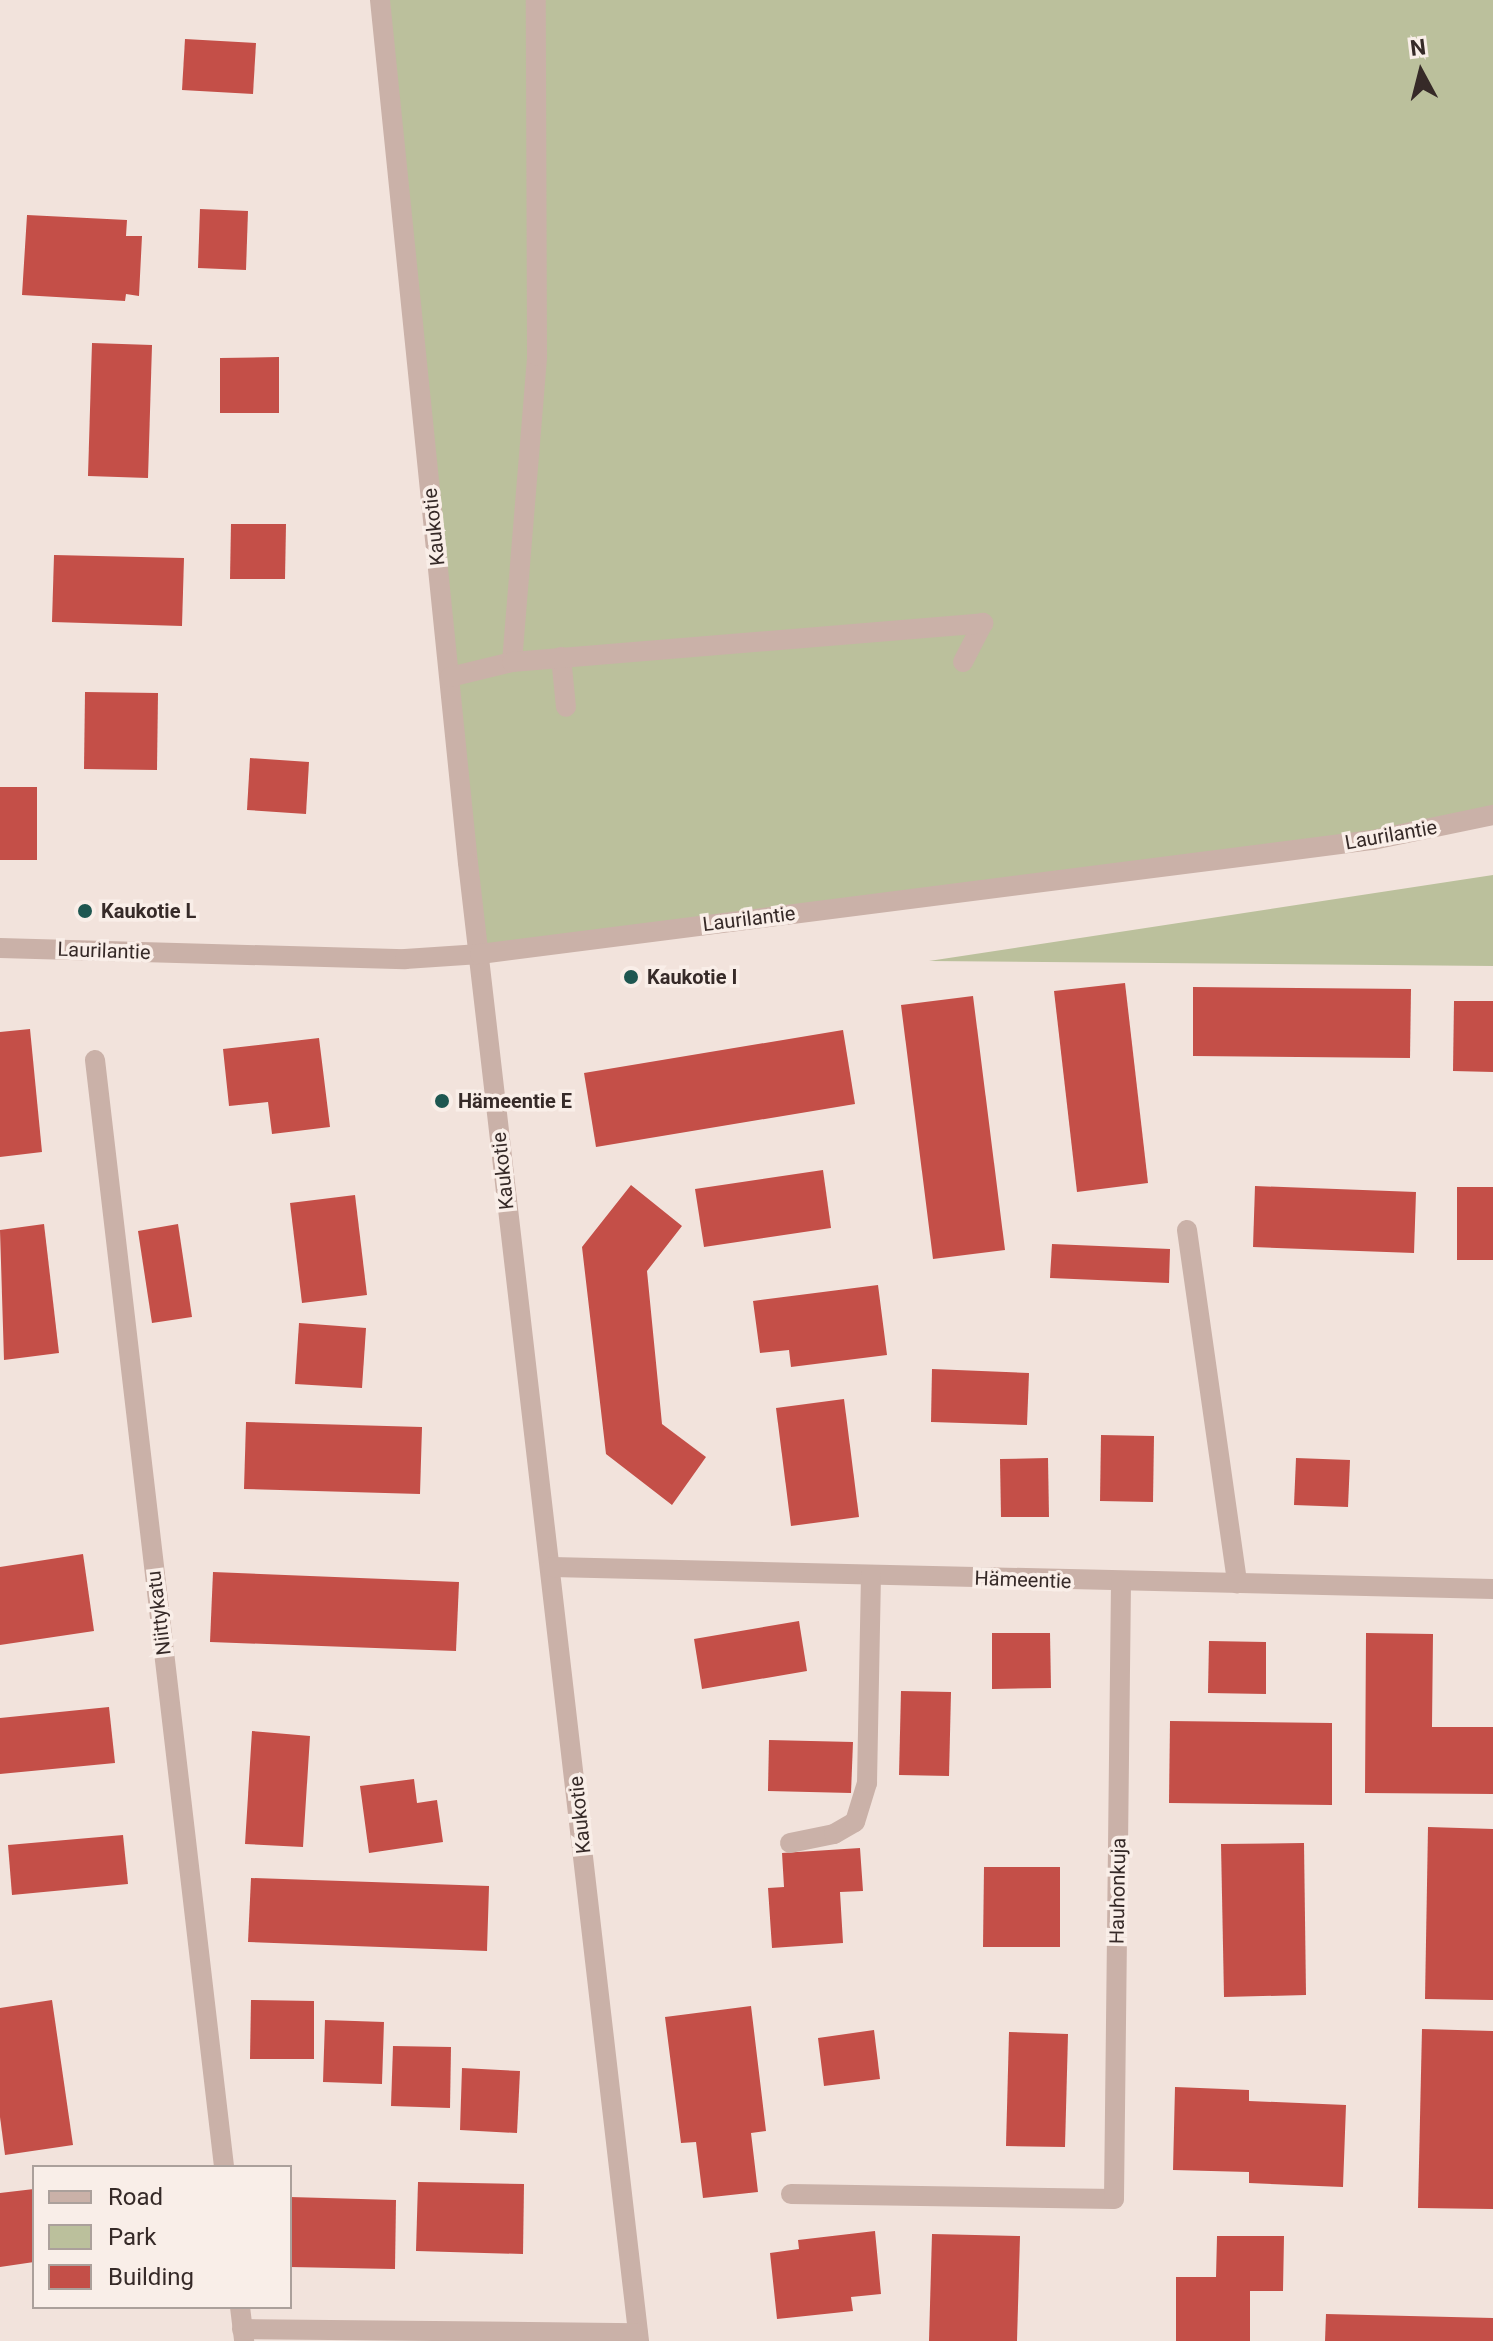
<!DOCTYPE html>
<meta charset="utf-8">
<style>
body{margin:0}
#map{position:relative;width:1493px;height:2341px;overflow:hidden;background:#f2e3dc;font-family:Roboto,sans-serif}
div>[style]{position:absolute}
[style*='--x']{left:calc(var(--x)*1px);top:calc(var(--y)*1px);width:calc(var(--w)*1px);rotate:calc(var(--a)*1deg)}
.green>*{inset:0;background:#bbc09c}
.building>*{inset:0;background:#c44f48}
.minor>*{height:20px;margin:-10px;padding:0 10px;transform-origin:10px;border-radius:10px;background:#cab1a8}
.dots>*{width:22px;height:22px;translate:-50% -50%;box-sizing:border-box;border:4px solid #f9eee8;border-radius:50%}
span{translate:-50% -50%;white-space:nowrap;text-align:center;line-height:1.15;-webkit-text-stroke:7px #f9eee8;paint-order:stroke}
.street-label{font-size:20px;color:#362a28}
.poi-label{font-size:20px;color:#362a28;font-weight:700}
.left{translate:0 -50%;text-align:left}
.legend{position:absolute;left:32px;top:2165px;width:260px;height:144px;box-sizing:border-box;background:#f9eee8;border:2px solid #aba09b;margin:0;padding:10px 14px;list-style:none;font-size:24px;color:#362a28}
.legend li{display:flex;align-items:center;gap:16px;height:40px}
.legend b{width:40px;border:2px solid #aba09b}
.north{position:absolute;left:1381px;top:32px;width:80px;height:80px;-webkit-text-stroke:6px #f9eee8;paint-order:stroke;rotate:353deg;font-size:22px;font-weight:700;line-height:32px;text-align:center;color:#362a28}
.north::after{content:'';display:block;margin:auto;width:28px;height:36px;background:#362a28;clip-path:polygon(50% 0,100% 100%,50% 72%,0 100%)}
</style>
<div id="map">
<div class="green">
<i style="clip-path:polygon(380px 0,1493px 0,1493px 815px,480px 954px)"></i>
<i style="clip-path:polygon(1493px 875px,1493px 966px,929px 961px)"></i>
</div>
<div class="building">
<i style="clip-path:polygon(185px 39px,256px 43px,253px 94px,182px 90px)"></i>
<i style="clip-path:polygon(200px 209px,248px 211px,246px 270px,198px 268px)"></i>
<i style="clip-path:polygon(27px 215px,127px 220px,126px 236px,142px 236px,139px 296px,126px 294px,125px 301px,22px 295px)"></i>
<i style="clip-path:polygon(92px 343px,152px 345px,148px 478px,88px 476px)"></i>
<i style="clip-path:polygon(279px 357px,279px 413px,220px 413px,220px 358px)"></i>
<i style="clip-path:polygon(231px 524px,286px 524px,285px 579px,230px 579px)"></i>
<i style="clip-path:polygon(54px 555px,184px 558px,182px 626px,52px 622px)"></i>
<i style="clip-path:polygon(85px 692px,158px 693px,157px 770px,84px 769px)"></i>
<i style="clip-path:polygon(250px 758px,309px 762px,306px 814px,247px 810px)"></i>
<i style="clip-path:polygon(0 787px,37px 787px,37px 860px,0 860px)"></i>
<i style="clip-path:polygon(1125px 983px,1148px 1183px,1077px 1192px,1054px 991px)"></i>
<i style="clip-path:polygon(1193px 987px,1411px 989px,1410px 1058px,1193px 1056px)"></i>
<i style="clip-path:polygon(973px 996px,1005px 1250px,933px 1259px,901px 1005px)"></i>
<i style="clip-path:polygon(1454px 1001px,1493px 1001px,1493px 1072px,1453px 1071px)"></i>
<i style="clip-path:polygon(30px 1029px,42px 1152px,0 1157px,0 1032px)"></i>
<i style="clip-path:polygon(843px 1030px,855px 1104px,596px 1147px,584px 1073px)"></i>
<i style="clip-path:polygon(319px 1038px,330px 1127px,272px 1134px,268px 1102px,229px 1106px,223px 1049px)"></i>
<i style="clip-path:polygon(823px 1170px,831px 1228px,704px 1247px,695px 1189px)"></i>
<i style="clip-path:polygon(631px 1185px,682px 1226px,647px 1271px,662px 1424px,706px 1457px,672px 1505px,606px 1454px,582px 1247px)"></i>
<i style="clip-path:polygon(1255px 1186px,1416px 1192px,1414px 1253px,1253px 1247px)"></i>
<i style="clip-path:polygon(1457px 1187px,1493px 1187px,1493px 1260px,1457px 1260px)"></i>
<i style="clip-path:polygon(355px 1195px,367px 1295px,302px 1303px,290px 1203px)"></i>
<i style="clip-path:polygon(44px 1224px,59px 1353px,4px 1360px,0 1230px)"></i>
<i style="clip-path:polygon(178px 1224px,192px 1317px,152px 1323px,138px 1231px)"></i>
<i style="clip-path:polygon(1052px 1244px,1170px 1249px,1169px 1283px,1050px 1278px)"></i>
<i style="clip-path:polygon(878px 1285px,887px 1355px,791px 1367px,789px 1350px,760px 1353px,753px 1301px)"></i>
<i style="clip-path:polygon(299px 1323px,366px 1328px,362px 1388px,295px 1384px)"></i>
<i style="clip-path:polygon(932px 1369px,1029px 1373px,1027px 1425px,931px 1422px)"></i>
<i style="clip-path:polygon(844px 1399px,859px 1517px,791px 1526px,776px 1408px)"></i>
<i style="clip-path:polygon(246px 1422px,422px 1427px,420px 1494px,244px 1489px)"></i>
<i style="clip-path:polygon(1101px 1435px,1154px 1436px,1153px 1502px,1100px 1501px)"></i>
<i style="clip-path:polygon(1048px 1458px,1049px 1517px,1001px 1517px,1000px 1459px)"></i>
<i style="clip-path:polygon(1296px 1458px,1350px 1460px,1348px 1507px,1294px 1505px)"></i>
<i style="clip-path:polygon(83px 1554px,94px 1631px,0 1645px,0 1567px)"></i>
<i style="clip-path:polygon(213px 1572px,459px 1582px,456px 1651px,210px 1642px)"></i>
<i style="clip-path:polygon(799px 1621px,807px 1671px,702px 1689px,694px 1639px)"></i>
<i style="clip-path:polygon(992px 1633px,1050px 1633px,1051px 1688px,992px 1689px)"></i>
<i style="clip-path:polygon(1366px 1633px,1433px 1634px,1432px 1727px,1493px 1727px,1493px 1794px,1365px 1793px)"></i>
<i style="clip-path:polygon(1209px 1641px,1266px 1642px,1266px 1694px,1208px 1693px)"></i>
<i style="clip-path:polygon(901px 1691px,951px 1692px,949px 1776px,899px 1775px)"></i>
<i style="clip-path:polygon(109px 1707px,115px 1763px,0 1774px,0 1718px)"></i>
<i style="clip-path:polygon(1170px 1721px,1332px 1723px,1332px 1805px,1169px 1803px)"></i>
<i style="clip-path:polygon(252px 1731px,310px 1736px,303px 1847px,245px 1844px)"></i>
<i style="clip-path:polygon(769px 1740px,853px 1742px,851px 1793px,768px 1791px)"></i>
<i style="clip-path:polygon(414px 1779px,417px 1803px,437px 1800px,443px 1842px,369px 1853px,360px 1786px)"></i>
<i style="clip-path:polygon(1428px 1827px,1493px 1829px,1493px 2000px,1425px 1999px)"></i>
<i style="clip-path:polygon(123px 1835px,128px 1884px,12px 1895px,8px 1845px)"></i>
<i style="clip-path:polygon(1304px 1843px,1306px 1995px,1224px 1997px,1221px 1844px)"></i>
<i style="clip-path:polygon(860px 1848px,863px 1891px,840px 1892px,843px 1943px,772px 1948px,768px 1888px,784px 1887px,782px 1853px)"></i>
<i style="clip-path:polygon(984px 1867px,1060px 1867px,1060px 1947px,983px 1947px)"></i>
<i style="clip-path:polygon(251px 1878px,489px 1886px,487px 1951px,248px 1942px)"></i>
<i style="clip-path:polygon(52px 2000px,73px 2145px,5px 2155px,0 2117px,0 2008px)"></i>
<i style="clip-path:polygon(251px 2000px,314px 2001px,314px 2059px,250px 2059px)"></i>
<i style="clip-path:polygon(751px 2006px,766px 2131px,751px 2133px,758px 2192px,703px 2198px,696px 2142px,681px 2143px,665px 2017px)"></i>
<i style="clip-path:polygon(325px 2020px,384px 2022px,382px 2084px,323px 2082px)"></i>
<i style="clip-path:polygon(1422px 2029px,1493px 2031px,1493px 2209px,1418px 2208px)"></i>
<i style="clip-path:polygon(874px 2030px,880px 2079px,824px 2086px,818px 2038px)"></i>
<i style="clip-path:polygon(1009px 2032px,1068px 2034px,1065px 2147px,1006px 2146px)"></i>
<i style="clip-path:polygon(393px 2046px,451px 2047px,450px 2108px,391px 2106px)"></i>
<i style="clip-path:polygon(462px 2068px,520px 2071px,517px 2133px,460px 2130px)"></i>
<i style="clip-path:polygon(1175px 2087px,1249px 2090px,1249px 2101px,1346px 2105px,1343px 2187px,1249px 2183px,1249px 2172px,1173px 2170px)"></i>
<i style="clip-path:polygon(418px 2182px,524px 2184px,523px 2254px,416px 2251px)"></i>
<i style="clip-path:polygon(34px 2189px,34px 2262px,0 2267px,0 2193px)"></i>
<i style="clip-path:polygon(290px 2197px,396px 2200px,395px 2269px,290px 2267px)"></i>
<i style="clip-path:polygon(875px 2231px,881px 2294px,851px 2297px,853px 2311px,777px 2319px,770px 2253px,799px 2249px,798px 2240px)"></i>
<i style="clip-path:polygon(932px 2234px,1020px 2236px,1017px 2341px,929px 2341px)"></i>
<i style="clip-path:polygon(1217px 2236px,1284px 2236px,1283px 2291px,1250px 2291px,1250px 2341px,1176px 2341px,1176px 2277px,1216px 2277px)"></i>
<i style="clip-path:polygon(1326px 2314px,1493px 2318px,1493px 2341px,1325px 2341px)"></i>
</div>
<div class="minor">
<i style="--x:380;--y:0;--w:867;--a:84.18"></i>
<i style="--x:468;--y:863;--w:1488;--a:83.4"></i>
<i style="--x:561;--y:657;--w:50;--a:84.3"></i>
<i style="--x:512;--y:662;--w:307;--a:-85.3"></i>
<i style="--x:537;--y:356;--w:356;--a:-90.2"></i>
<i style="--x:963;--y:662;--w:44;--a:-62.9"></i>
<i style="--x:450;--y:677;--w:64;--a:-13.6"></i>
<i style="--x:512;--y:662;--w:473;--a:-4.7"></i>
<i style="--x:0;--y:948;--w:405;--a:1.6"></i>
<i style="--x:405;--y:959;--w:75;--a:-3.8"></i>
<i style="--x:480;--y:954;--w:900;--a:-7.28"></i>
<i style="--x:1373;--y:840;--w:123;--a:-11.8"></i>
<i style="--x:95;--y:1060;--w:1114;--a:83.35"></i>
<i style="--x:1187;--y:1230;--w:357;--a:81.9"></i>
<i style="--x:552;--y:1567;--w:941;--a:1.34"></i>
<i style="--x:790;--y:1843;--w:45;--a:-11.6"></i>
<i style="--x:834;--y:1834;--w:24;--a:-30"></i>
<i style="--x:855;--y:1822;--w:41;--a:-72.9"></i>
<i style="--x:867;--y:1783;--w:208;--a:-88.9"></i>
<i style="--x:791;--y:2194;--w:323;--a:0.9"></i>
<i style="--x:1114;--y:2199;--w:617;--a:-89.35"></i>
<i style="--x:240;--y:2307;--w:34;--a:83"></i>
<i style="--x:242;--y:2329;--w:396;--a:0.6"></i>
</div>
<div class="dots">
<i style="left:85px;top:911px;background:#1e5751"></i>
<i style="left:631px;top:977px;background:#1e5751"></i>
<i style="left:442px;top:1101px;background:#1e5751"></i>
</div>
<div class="street-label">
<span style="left:434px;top:527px;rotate:-96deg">Kaukotie</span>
<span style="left:1391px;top:835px;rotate:-10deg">Laurilantie</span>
<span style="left:749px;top:919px;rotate:-7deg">Laurilantie</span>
<span style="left:104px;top:951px;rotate:2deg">Laurilantie</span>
<span style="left:503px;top:1171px;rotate:-96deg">Kaukotie</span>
<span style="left:1023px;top:1580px;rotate:2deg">Hämeentie</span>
<span style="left:159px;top:1613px;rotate:-97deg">Niittykatu</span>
<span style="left:580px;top:1815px;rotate:-96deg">Kaukotie</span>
<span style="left:1118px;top:1891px;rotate:-89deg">Hauhonkuja</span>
</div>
<div class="poi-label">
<span class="left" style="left:101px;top:911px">Kaukotie L</span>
<span class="left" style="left:647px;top:977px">Kaukotie I</span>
<span class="left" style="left:458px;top:1101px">Hämeentie E</span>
</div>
<ul class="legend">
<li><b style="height:10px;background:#cab1a8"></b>Road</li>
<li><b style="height:22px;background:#bbc09c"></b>Park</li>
<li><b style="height:22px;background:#c44f48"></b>Building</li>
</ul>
<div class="north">N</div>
</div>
